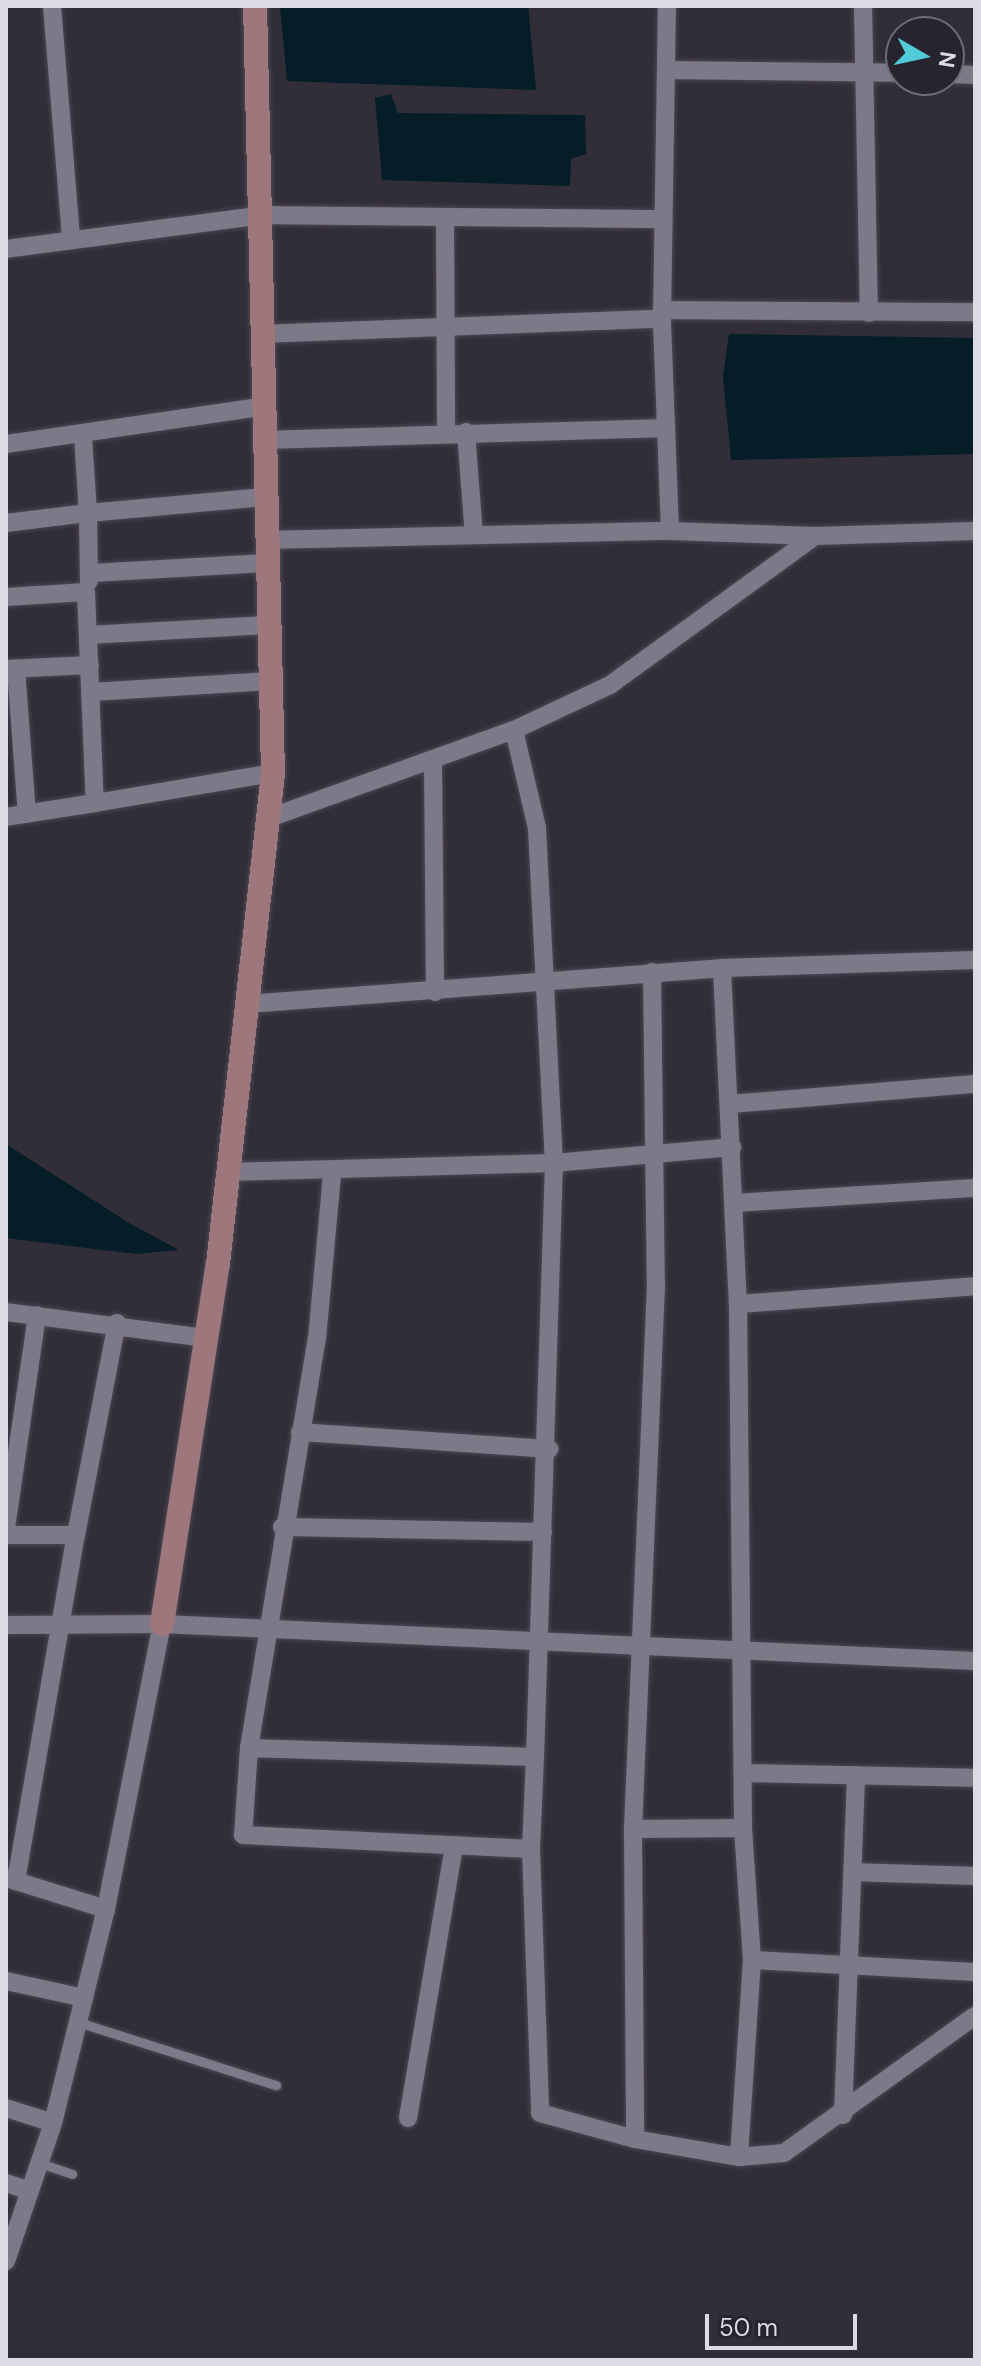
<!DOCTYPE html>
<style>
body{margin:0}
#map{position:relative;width:981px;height:2366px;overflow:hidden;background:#312d39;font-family:"DM Sans",sans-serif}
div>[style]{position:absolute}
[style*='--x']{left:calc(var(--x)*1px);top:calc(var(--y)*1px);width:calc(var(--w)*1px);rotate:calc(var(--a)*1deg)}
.water>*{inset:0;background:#041d26}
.roads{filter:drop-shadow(0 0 2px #4c4853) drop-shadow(0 0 2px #4c4853)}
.lane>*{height:9px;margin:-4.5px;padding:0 4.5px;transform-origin:4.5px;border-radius:4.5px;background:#7e7988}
.street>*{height:18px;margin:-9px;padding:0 9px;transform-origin:9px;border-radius:9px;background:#7e7988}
.secondary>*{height:24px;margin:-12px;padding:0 12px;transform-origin:12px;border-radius:12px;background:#9e777c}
span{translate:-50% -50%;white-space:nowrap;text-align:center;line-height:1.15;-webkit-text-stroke:8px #27232f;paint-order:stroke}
.frame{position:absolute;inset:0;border:8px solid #dddae3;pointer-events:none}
.north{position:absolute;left:885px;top:16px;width:80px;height:80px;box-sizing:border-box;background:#27232f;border:2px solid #706c77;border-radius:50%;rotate:99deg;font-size:22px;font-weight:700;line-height:32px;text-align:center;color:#dddae3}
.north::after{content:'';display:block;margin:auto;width:28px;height:36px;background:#52cbd8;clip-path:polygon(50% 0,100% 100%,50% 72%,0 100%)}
.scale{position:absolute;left:705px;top:2314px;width:152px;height:36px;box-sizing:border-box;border:4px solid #dddae3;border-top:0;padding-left:10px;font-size:24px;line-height:28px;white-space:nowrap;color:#dddae3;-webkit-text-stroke:6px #27232f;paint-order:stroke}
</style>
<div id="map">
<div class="water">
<i style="clip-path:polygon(280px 6px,528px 6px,536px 90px,287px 81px)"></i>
<i style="clip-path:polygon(391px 94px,398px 113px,585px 115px,586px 154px,571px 159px,570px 186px,382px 180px,375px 98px)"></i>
<i style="clip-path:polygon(729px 334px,975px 338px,975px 454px,731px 460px,723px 376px)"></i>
<i style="clip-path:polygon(6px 1144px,129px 1223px,179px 1250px,136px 1254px,6px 1238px)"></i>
</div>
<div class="roads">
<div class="lane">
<i style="--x:78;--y:2022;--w:208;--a:17.7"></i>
<i style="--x:40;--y:2163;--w:34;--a:19"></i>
</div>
<div class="street">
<i style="--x:52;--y:6;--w:234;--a:85.3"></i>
<i style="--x:863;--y:6;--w:307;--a:88.9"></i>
<i style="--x:666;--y:70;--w:235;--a:0.7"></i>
<i style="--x:949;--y:74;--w:26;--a:2"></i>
<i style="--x:445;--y:220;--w:213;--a:89.7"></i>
<i style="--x:6;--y:249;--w:260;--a:-7.5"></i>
<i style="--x:264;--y:215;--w:399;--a:0.6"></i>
<i style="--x:662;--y:310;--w:313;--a:0.4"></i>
<i style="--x:263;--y:334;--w:399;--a:-2.2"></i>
<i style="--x:466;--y:432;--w:103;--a:85.6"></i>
<i style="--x:83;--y:437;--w:76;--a:86.2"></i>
<i style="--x:88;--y:513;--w:177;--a:-5.2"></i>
<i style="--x:265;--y:440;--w:401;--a:-1.7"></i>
<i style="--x:6;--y:444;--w:263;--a:-8.3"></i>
<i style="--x:6;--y:523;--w:83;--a:-7"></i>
<i style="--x:88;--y:513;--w:68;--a:89.2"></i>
<i style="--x:815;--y:536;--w:160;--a:-1.8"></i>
<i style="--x:265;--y:540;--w:405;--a:-1.3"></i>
<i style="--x:670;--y:531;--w:212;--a:-92.2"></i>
<i style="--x:662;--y:319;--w:313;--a:-89.1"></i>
<i style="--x:92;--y:573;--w:174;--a:-3.3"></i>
<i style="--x:6;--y:597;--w:80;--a:-3.6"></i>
<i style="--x:86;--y:592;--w:211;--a:87.6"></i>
<i style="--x:95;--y:803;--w:90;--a:171.1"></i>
<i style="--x:88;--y:635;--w:180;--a:-3.2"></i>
<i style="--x:6;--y:669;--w:84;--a:-2.7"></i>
<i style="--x:16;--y:669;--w:145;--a:85.7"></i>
<i style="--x:91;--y:692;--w:179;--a:-3.5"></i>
<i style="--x:514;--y:730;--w:106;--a:-25.1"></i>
<i style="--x:610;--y:685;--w:253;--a:-36"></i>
<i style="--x:815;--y:536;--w:145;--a:-178"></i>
<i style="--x:433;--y:760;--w:232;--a:89.5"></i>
<i style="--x:95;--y:803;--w:181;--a:-9.6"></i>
<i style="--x:269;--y:818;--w:260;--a:-19.8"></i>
<i style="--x:514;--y:730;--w:101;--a:76.8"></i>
<i style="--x:537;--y:828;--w:335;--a:87.1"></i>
<i style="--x:554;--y:1163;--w:594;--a:91.83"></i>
<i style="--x:535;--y:1757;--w:286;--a:-178.2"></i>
<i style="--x:249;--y:1748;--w:415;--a:-80.6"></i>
<i style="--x:317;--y:1339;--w:167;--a:-84.8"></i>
<i style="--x:722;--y:968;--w:253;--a:-1.8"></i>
<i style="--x:652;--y:972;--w:313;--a:89.3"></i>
<i style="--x:656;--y:1285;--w:544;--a:92.42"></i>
<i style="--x:633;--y:1829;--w:110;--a:-0.5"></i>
<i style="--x:246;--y:1004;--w:477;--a:-4.3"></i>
<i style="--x:722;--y:968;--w:336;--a:87.3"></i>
<i style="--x:738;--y:1304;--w:524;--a:89.45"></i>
<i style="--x:743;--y:1828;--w:132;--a:86.1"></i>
<i style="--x:752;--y:1960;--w:197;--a:93.8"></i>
<i style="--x:739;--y:2157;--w:45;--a:-5.1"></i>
<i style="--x:784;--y:2153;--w:235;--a:-35.7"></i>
<i style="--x:730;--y:1104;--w:246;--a:-4.7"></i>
<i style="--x:228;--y:1172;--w:326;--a:-1.6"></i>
<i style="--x:554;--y:1163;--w:179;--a:-5.1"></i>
<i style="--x:735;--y:1203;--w:240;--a:-3.6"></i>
<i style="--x:738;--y:1304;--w:238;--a:-4.3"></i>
<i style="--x:6;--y:1312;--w:203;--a:7.4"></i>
<i style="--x:300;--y:1432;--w:250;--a:3.9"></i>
<i style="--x:282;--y:1527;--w:261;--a:1.1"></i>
<i style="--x:6;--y:1528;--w:215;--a:-81.7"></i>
<i style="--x:6;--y:1535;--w:70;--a:0"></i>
<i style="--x:76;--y:1535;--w:216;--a:-79.1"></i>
<i style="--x:6;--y:1625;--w:156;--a:-0.4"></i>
<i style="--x:162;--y:1624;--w:814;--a:2.61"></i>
<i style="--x:249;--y:1748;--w:87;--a:93.9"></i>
<i style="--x:243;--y:1835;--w:288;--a:2.8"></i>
<i style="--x:531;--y:1849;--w:92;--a:-87.5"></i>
<i style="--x:743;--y:1773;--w:232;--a:1.2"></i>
<i style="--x:633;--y:1829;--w:310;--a:89.6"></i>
<i style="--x:635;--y:2139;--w:106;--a:9.8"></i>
<i style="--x:531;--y:1849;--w:264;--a:88"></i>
<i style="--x:540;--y:2113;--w:98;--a:15.3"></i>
<i style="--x:853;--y:1872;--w:122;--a:1.9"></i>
<i style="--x:6;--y:1878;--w:105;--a:17.2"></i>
<i style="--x:16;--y:1881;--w:351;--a:-80.2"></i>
<i style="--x:752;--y:1960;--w:223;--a:3.1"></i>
<i style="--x:6;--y:1981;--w:80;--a:12.3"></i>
<i style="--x:6;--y:2108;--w:49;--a:17.7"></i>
<i style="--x:843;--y:2115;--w:340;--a:-87.8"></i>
<i style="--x:408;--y:2118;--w:276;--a:-80.4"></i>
<i style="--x:6;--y:2183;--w:25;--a:18"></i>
<i style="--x:6;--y:2261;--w:146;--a:-71.2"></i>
<i style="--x:53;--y:2123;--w:220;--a:-76.1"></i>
<i style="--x:106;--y:1909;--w:290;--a:-78.9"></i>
</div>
<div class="secondary">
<i style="--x:162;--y:1624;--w:364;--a:-81.2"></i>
<i style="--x:218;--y:1264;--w:494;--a:-83.6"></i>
<i style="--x:273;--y:773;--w:767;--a:-91.34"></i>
</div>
</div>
<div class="frame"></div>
<div class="north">N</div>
<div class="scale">50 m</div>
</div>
